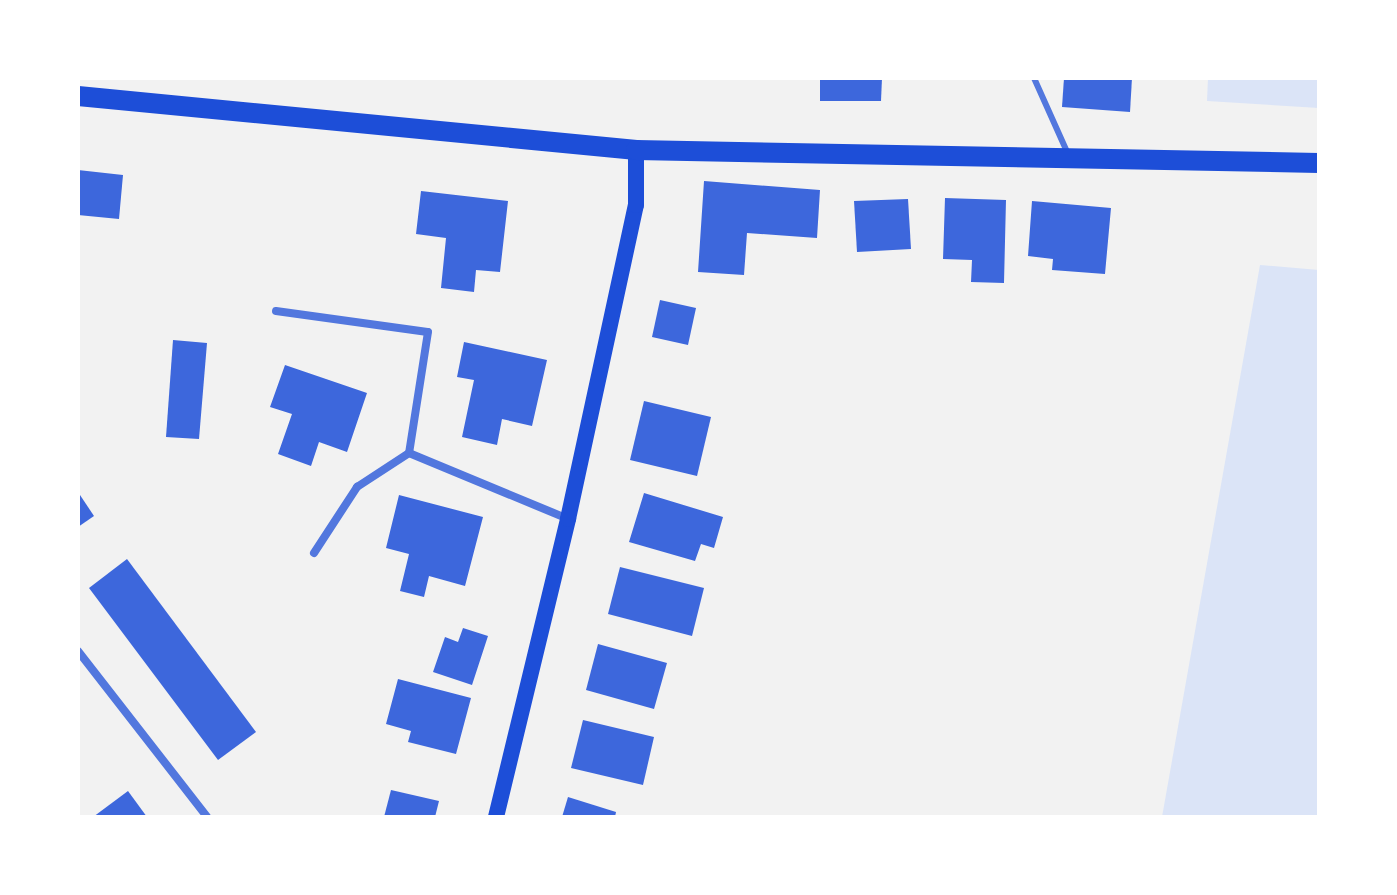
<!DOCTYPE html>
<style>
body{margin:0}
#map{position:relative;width:1397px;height:895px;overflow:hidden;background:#f2f2f2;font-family:"Archivo Narrow",sans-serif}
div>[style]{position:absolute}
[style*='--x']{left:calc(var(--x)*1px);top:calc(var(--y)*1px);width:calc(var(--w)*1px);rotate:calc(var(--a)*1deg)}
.green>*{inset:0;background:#dbe4f7}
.building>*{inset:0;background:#3d67dc}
.service>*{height:6px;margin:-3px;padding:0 3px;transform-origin:3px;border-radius:3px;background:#5277de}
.minor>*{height:8px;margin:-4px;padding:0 4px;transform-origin:4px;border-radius:4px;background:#5277de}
.secondary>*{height:16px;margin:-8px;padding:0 8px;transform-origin:8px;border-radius:8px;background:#1d4ed8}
.primary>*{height:20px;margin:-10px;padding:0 10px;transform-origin:10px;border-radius:10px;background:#1d4ed8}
span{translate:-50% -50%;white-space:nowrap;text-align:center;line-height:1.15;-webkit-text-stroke:8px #fff;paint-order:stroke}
.frame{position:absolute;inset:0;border:80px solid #fff;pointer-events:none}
</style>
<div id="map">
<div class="green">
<i style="clip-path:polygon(1208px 78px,1319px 78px,1319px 108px,1207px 101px)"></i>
<i style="clip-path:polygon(1260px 265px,1319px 270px,1319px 817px,1162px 817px)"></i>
</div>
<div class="building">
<i style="clip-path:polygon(820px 78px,882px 78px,881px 101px,820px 101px)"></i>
<i style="clip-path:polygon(1064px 78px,1132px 78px,1130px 112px,1062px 107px)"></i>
<i style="clip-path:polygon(78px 170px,123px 175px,119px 219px,78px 215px)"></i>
<i style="clip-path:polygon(704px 181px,820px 190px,817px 238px,747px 233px,744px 275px,698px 272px)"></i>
<i style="clip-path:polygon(421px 191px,508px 201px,500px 272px,476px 270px,474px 292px,441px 288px,446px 238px,416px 234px)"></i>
<i style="clip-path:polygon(945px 198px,1006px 200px,1004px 283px,971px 282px,972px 260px,943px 259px)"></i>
<i style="clip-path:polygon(908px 199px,911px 249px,857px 252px,854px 201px)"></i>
<i style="clip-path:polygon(1032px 201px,1111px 208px,1105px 274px,1052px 270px,1053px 259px,1028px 256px)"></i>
<i style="clip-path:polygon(660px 300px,696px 308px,688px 345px,652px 337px)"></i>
<i style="clip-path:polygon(173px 340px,207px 343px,199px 439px,166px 437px)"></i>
<i style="clip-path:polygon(464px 342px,547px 360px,532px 426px,502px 419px,497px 445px,462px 437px,474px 380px,457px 377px)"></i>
<i style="clip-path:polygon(285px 365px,367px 393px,347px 452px,319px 442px,311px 466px,278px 454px,292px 414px,270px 407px)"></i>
<i style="clip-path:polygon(644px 401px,711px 417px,697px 476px,630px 460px)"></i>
<i style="clip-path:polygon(78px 492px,94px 516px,78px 527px)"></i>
<i style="clip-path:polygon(644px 493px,723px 517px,714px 548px,701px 544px,695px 561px,629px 542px)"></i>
<i style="clip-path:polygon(399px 495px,483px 517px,465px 586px,429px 576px,424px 597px,400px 591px,409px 554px,386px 548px)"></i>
<i style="clip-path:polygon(127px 559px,256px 732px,218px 760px,89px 588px)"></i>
<i style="clip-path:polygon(620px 567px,704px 588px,692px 636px,608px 614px)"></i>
<i style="clip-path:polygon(463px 628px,488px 636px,472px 685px,433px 672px,445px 637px,458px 642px)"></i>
<i style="clip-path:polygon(598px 644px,667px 663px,654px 709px,586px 690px)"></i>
<i style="clip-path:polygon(398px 679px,471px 698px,456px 754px,408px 742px,411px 731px,386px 724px)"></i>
<i style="clip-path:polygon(583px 720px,654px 737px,643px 785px,571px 768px)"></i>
<i style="clip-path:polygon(391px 790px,439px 801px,435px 817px,384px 817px)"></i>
<i style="clip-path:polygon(128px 791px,147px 817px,93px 817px)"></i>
<i style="clip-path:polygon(568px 797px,616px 812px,615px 817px,562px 817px)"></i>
</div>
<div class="service">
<i style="--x:1034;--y:78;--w:83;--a:65.9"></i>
</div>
<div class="minor">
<i style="--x:276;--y:311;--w:153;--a:7.9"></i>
<i style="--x:428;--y:332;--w:122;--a:98.9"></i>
<i style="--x:409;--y:453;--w:172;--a:22.5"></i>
<i style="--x:314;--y:553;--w:79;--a:-56.9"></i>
<i style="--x:357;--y:487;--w:62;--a:-33.2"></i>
<i style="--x:78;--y:651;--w:210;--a:52.1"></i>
</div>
<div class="secondary">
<i style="--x:496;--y:817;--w:307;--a:-76.4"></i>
<i style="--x:568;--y:519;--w:321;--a:-77.8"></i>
<i style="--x:636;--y:205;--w:55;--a:-90"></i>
</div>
<div class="primary">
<i style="--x:78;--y:96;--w:561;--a:5.53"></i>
<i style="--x:636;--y:150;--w:683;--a:1.09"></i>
</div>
<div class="frame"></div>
</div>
